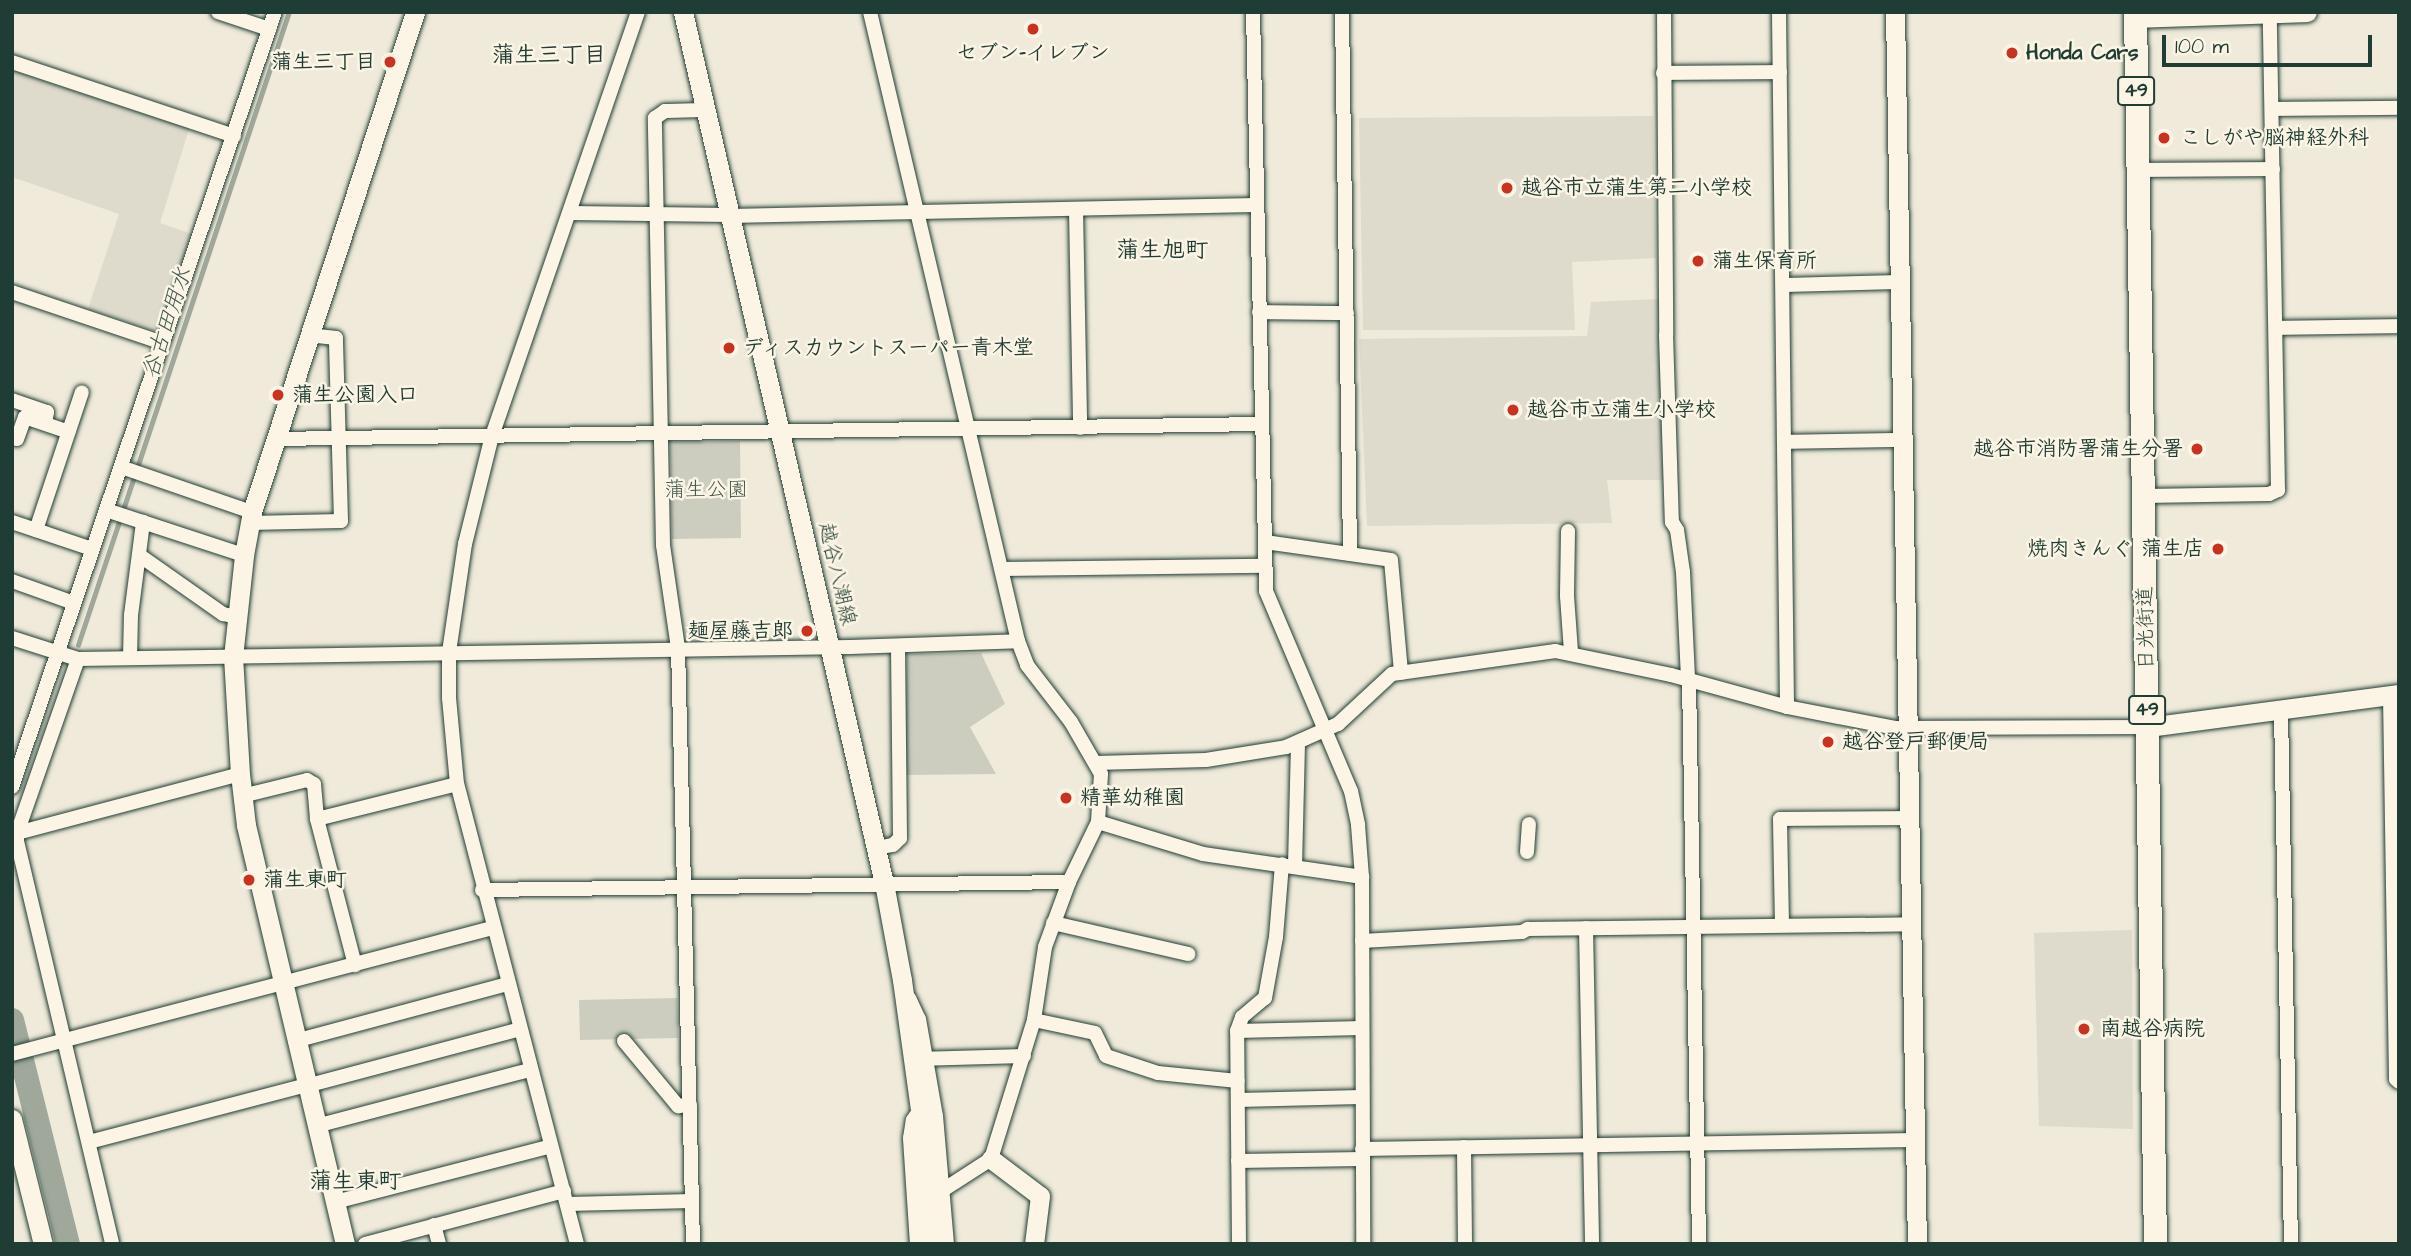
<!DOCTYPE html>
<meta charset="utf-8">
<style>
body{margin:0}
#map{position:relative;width:2411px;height:1256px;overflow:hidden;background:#efeada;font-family:"Architects Daughter","Klee One",sans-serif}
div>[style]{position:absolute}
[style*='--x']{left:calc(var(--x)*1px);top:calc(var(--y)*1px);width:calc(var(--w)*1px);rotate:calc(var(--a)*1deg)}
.built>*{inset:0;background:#dedbcc}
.green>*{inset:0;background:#cccdbf}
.stream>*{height:4.5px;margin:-2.25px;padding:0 2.25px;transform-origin:2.25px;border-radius:2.25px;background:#9fa89a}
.river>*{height:24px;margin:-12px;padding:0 12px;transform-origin:12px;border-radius:12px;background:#9fa89a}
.roads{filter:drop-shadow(0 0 2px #1f3d34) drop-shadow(0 0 2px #1f3d34)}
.street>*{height:14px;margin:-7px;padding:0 7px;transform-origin:7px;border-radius:7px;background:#fcf5e5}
.secondary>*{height:19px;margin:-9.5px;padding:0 9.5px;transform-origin:9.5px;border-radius:9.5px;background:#fcf5e5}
.primary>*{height:23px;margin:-11.5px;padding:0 11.5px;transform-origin:11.5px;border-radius:11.5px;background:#fcf5e5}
.dots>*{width:19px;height:19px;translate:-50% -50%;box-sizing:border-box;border:4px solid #fcf5e5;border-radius:50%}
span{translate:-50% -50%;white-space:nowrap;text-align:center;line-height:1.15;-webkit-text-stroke:5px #fcf5e5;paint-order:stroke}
.shield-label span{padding:2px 5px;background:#fcf5e5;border:2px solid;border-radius:5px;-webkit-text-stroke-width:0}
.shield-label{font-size:19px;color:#1f3d34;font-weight:700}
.poi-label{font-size:21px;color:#1f3d34;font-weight:700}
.left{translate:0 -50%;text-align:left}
.right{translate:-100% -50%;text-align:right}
.park-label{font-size:21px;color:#425a50}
.street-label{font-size:21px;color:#1f3d34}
.neighbourhood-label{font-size:23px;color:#1f3d34;font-weight:700}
.water-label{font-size:23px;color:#455d53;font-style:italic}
.frame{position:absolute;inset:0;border:14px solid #1f3d34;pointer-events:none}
.scale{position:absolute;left:2162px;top:35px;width:210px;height:32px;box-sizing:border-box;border:4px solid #1f3d34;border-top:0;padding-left:9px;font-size:21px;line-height:24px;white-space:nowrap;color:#1f3d34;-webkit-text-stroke:5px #fcf5e5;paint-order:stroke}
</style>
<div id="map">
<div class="built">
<i style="clip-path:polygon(12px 64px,190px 126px,160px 223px,192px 234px,158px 332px,88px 309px,119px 214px,12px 177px)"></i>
<i style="clip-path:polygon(1653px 116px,1656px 258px,1572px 262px,1575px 330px,1363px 330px,1359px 118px)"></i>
<i style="clip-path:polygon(1659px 299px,1666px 480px,1607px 480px,1612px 523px,1367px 526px,1359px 339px,1587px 336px,1591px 302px)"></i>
<i style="clip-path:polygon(2132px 930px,2133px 1129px,2039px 1126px,2034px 933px)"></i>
</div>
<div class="green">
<i style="clip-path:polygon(740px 441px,741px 538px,672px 539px,670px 442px)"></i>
<i style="clip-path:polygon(981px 653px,1005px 704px,970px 727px,996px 774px,905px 775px,907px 654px)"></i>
<i style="clip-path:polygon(677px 998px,678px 1038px,580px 1040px,579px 1000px)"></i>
</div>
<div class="stream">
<i style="--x:78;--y:645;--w:667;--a:-71.57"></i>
</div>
<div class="river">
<i style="--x:12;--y:1020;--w:231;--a:76"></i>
</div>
<div class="roads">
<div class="street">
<i style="--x:218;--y:12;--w:54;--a:18.4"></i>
<i style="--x:870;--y:12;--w:646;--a:76.76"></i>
<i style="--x:1018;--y:641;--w:26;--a:69"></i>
<i style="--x:1027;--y:665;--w:72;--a:52.3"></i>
<i style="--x:1071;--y:722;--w:60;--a:60"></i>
<i style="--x:1101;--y:774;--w:48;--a:93.6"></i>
<i style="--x:1098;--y:822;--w:67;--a:115.8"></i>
<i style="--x:1069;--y:882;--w:69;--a:110.3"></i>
<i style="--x:1045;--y:947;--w:74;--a:98.6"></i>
<i style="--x:1034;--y:1020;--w:145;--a:107.2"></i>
<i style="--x:991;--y:1159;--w:57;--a:147.1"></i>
<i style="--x:1253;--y:12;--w:579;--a:88.71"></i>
<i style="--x:1266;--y:591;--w:217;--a:67"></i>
<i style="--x:1351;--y:791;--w:35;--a:78"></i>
<i style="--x:1358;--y:825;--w:52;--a:85.6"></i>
<i style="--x:1362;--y:877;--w:367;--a:89.8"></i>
<i style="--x:1342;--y:12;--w:542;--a:89.15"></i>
<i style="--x:1664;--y:12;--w:323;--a:89.6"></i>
<i style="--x:1666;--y:335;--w:187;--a:88.2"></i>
<i style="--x:1672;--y:522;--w:9;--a:58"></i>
<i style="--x:1677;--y:530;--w:42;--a:81.9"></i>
<i style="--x:1683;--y:572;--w:108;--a:87.3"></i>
<i style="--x:1779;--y:12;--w:695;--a:89.34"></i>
<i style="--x:12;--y:62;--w:234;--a:18.4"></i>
<i style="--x:1663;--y:73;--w:117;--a:-0.5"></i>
<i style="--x:2273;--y:109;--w:126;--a:-0.5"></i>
<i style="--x:2139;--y:170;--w:134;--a:-0.4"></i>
<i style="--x:1076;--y:210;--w:218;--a:88.9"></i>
<i style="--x:570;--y:213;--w:159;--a:0.7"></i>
<i style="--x:729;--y:216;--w:526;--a:-1.2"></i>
<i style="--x:1783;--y:285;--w:117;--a:-1.5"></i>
<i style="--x:12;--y:292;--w:159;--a:18.7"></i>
<i style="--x:1259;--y:312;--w:88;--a:0.7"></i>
<i style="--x:2276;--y:328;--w:123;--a:-0.9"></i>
<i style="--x:12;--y:400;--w:37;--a:19"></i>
<i style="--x:47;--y:412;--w:11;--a:100"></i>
<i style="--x:12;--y:437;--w:5;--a:22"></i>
<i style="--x:17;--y:439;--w:23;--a:-70"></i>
<i style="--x:25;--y:417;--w:46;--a:18.8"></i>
<i style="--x:274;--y:439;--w:987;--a:-0.87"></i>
<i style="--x:1784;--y:442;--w:118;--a:-1"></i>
<i style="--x:121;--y:467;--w:139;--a:19"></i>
<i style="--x:2144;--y:496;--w:125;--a:-0.9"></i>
<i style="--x:2269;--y:494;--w:10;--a:-24"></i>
<i style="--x:2278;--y:490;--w:478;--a:-91"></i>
<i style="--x:106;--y:510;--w:145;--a:18.1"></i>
<i style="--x:12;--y:522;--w:84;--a:18.6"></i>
<i style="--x:249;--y:523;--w:92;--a:-1.2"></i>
<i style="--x:341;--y:521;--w:183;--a:-91.6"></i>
<i style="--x:336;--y:338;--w:28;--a:-174"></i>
<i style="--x:36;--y:530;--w:145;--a:-71.6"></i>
<i style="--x:1568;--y:531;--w:65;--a:90.9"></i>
<i style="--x:1567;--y:596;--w:56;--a:85.9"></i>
<i style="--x:1265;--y:542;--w:127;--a:8.1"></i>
<i style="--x:1391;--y:560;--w:113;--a:84.9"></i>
<i style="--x:139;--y:555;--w:103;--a:35.1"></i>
<i style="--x:223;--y:614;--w:14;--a:12"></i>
<i style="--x:1002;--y:569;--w:263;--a:-0.7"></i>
<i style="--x:12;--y:581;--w:66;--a:19.5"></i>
<i style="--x:12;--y:638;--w:69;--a:17.7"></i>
<i style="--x:78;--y:659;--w:772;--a:-0.89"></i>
<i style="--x:850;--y:647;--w:168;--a:-2"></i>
<i style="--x:130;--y:658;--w:43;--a:-88.7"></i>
<i style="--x:131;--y:615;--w:94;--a:-82.6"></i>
<i style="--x:78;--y:659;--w:184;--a:109.3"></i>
<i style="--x:17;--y:833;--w:8;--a:90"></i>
<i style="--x:17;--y:841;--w:414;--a:76.7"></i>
<i style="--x:1689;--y:680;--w:564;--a:88.98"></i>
<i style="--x:2390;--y:696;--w:383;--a:89.1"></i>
<i style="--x:2396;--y:1079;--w:4;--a:45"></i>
<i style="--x:2281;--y:710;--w:534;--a:88.93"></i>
<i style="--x:1096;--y:763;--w:110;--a:-1.6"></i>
<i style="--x:1206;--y:760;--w:81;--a:-9.2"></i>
<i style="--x:1286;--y:747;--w:57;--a:-23.9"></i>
<i style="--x:1338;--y:724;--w:74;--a:-42.8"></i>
<i style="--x:1392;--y:674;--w:165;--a:-8"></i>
<i style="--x:1555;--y:651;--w:118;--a:11.7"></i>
<i style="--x:1671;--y:675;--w:120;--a:15.4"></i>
<i style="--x:1787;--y:707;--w:110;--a:11"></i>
<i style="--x:1895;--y:728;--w:253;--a:-0.2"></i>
<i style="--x:12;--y:787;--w:818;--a:-71.26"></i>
<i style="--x:242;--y:796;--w:67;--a:-13.8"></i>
<i style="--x:307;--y:780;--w:8;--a:30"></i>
<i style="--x:314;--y:784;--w:35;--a:85"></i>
<i style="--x:317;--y:819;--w:151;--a:75.4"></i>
<i style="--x:317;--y:819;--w:144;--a:-14"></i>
<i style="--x:1098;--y:822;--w:110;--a:16.9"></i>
<i style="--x:1203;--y:854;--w:161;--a:8.2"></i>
<i style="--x:17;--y:833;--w:231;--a:-14.8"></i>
<i style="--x:877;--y:848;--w:16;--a:-11"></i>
<i style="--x:893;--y:845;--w:10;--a:-45"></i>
<i style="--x:900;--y:838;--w:192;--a:-90.6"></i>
<i style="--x:1527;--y:852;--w:28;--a:-86"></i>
<i style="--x:1295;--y:866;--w:122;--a:-88.6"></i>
<i style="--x:482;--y:890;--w:587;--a:-0.78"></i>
<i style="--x:1053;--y:923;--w:139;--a:12.9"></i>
<i style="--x:1782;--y:925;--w:106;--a:-91.1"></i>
<i style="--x:1780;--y:819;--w:130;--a:-0.4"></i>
<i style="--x:1586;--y:928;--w:316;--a:88.9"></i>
<i style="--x:1362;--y:941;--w:160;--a:-3.2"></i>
<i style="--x:1522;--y:932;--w:7;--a:-27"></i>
<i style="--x:1528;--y:929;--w:384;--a:-0.7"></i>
<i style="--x:909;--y:998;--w:23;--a:65"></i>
<i style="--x:919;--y:1019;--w:98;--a:80.1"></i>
<i style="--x:936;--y:1116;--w:128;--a:85.1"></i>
<i style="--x:1034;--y:1020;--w:62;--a:12"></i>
<i style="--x:1095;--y:1033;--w:25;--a:64"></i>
<i style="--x:1106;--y:1056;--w:55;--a:18.1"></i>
<i style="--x:1158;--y:1073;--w:80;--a:5.7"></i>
<i style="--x:1237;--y:1031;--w:125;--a:-1.4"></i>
<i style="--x:295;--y:1041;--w:220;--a:-15"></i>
<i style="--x:624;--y:1041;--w:85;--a:50.3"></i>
<i style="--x:678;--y:1106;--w:12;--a:-5"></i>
<i style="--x:12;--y:1054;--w:496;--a:-14.7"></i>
<i style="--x:917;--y:1059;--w:107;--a:-1.6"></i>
<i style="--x:306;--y:1086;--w:221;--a:-14.9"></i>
<i style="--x:1238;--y:1100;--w:123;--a:-1.4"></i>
<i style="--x:316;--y:1126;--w:221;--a:-14.7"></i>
<i style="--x:89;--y:1142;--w:224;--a:-14.7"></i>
<i style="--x:1464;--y:1147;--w:97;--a:89.4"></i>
<i style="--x:1362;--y:1149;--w:553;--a:-0.93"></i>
<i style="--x:1238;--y:1161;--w:124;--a:-0.9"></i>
<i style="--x:335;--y:1202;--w:223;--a:-14.5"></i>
<i style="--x:568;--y:1204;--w:124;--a:-1.4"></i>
<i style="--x:434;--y:1225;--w:20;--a:75"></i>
<i style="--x:365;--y:1244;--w:206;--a:-14.9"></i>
<i style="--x:577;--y:1244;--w:475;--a:-104.6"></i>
<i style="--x:457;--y:784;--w:86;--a:-95.3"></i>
<i style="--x:449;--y:698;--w:46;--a:-90"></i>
<i style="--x:449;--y:652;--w:109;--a:-81.6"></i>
<i style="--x:465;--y:544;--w:111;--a:-76"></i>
<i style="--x:492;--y:436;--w:448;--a:-71"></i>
<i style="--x:693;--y:1244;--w:596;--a:-91.44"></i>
<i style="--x:678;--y:648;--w:104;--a:-98.3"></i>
<i style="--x:663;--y:545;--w:427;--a:-91.1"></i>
<i style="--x:655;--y:118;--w:12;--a:-35"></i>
<i style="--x:665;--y:111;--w:40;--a:-1.4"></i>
<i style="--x:917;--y:1244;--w:106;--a:-93.8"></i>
<i style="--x:910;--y:1138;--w:18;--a:-81"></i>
<i style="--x:913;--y:1120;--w:11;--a:-56"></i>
<i style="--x:1239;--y:1244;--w:213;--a:-90.5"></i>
<i style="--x:1237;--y:1031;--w:15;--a:-70"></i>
<i style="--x:1242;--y:1017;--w:30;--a:-40"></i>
<i style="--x:1265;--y:998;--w:62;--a:-79.8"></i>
<i style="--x:1276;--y:937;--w:73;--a:-85.3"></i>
</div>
<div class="secondary">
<i style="--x:683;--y:12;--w:894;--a:77.01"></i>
<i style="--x:884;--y:883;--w:99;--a:79.5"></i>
<i style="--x:902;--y:980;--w:131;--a:82.1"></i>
<i style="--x:920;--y:1110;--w:134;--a:85.3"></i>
<i style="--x:1895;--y:12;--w:1232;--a:88.98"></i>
<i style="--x:2135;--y:18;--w:172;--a:-2"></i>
<i style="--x:2148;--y:727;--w:253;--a:-7.5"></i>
<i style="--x:12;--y:1119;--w:129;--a:76.1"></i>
<i style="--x:991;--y:1159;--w:61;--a:37.1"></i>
<i style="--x:1040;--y:1196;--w:48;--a:97.1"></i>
<i style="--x:345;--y:1244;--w:431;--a:-103.3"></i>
<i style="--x:246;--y:825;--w:51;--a:-96.7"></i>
<i style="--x:240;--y:774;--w:117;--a:-93.4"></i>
<i style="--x:233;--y:657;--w:103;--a:-83.8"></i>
<i style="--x:244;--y:555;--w:44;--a:-79.5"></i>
<i style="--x:252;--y:512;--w:526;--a:-71.94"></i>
</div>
<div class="primary">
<i style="--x:2135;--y:12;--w:1232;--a:89.07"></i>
</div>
</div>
<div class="dots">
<i style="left:1033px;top:29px;background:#c8321e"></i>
<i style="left:2012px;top:53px;background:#c8321e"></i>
<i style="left:390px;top:62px;background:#c8321e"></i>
<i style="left:2164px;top:138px;background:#c8321e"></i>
<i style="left:1507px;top:188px;background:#c8321e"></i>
<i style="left:1698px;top:261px;background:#c8321e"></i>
<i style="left:729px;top:348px;background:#c8321e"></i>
<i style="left:278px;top:395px;background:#c8321e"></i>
<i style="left:1513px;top:410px;background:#c8321e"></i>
<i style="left:2197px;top:449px;background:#c8321e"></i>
<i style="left:2218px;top:549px;background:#c8321e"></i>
<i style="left:807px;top:631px;background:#c8321e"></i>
<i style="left:1828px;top:742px;background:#c8321e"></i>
<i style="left:1066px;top:798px;background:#c8321e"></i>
<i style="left:249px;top:880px;background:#c8321e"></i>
<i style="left:2084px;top:1029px;background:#c8321e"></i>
</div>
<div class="shield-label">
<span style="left:2136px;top:91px">49</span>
<span style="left:2147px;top:710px">49</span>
</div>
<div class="poi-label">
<span style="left:1033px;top:53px">セブン-イレブン</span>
<span class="left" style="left:2026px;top:53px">Honda Cars</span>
<span class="right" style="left:376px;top:62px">蒲生三丁目</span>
<span class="left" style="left:2180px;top:138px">こしがや脳神経外科</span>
<span class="left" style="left:1521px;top:188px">越谷市立蒲生第二小学校</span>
<span class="left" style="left:1712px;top:261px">蒲生保育所</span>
<span class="left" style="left:743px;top:348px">ディスカウントスーパー青木堂</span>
<span class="left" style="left:292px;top:395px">蒲生公園入口</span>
<span class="left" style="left:1527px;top:410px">越谷市立蒲生小学校</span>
<span class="right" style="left:2183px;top:449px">越谷市消防署蒲生分署</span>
<span class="right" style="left:2204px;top:549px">焼肉きんぐ 蒲生店</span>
<span class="right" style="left:793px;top:631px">麺屋藤吉郎</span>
<span class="left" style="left:1842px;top:742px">越谷登戸郵便局</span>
<span class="left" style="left:1080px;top:798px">精華幼稚園</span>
<span class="left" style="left:263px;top:880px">蒲生東町</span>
<span class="left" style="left:2100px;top:1029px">南越谷病院</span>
</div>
<div class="park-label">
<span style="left:706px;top:490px">蒲生公園</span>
</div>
<div class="street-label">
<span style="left:837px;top:574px;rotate:77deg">越谷八潮線</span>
<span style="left:2146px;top:628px;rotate:-91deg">日光街道</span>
</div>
<div class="neighbourhood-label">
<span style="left:549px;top:55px">蒲生三丁目</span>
<span style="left:1162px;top:250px">蒲生旭町</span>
<span style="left:355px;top:1181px">蒲生東町</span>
</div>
<div class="water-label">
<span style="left:167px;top:323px;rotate:-72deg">谷古田用水</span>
</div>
<div class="frame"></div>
<div class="scale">100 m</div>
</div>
